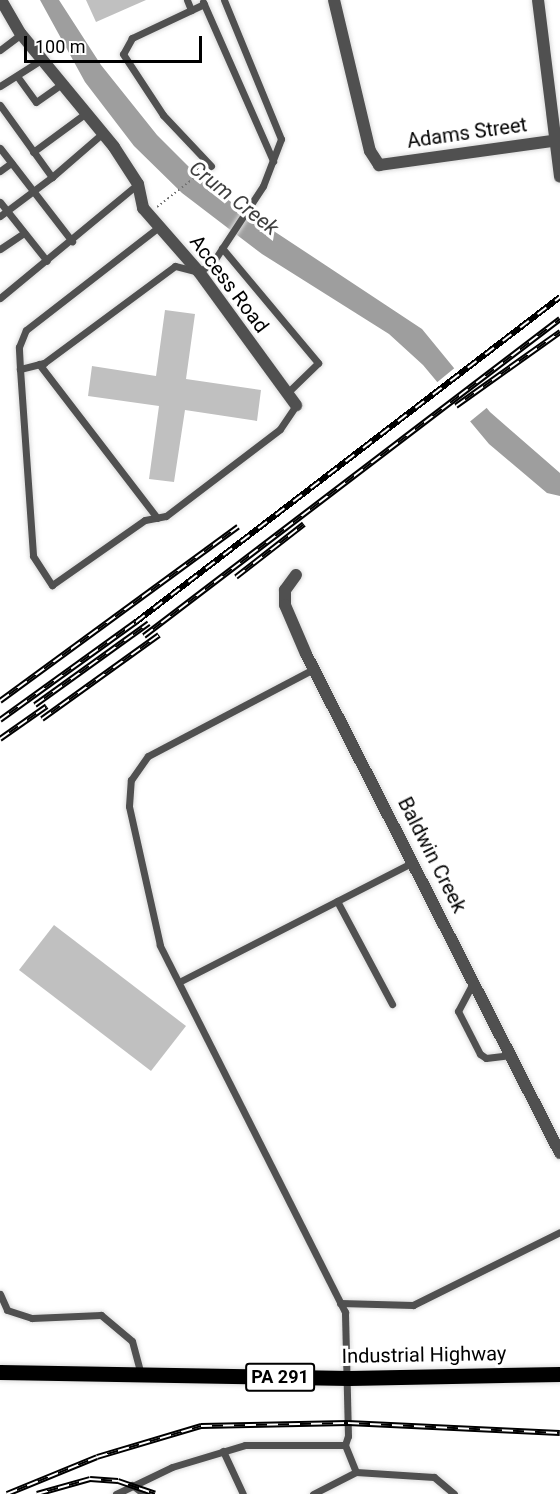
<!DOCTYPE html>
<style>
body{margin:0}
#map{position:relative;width:560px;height:1494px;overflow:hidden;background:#fff;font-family:Roboto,sans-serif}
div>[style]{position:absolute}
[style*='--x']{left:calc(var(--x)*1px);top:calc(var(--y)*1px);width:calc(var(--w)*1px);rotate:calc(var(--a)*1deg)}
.water>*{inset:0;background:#9e9e9e}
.pier>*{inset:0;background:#fff}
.building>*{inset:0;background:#c0c0c0}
.path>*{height:2px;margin-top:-1px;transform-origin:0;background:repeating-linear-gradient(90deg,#727272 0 1.5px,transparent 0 4.5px)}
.roads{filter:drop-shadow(0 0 2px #dbdbdb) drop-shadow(0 0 2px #dbdbdb)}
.lane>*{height:7px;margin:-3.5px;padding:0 3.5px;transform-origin:3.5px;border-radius:3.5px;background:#505050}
.street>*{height:12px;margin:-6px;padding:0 6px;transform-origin:6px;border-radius:6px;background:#505050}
.primary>*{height:15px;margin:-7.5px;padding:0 7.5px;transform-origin:7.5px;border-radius:7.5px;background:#000}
.rail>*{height:6px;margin-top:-3px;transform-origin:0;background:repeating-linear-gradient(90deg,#fff 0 11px,#000 0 22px);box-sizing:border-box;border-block:2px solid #000}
span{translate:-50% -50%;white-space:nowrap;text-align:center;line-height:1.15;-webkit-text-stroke:6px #fff;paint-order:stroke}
.shield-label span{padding:2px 4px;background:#fff;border:2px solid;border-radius:4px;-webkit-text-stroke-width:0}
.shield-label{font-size:18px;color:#000;font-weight:700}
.street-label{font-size:20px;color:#000}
.water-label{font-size:21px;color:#3f3f3f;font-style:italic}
.scale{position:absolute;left:24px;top:36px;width:178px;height:27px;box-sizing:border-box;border:3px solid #000;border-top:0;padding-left:8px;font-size:18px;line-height:21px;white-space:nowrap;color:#000;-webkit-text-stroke:4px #fff;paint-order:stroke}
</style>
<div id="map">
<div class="water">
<i style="clip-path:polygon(40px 0,59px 0,101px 65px,157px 135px,195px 173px,236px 206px,422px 329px,490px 412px,560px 473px,560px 496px,547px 493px,489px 444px,423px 365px,389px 334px,262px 254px,182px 193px,134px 146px,85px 82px)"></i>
</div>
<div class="pier">
<i style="clip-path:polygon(457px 366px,489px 406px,467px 424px,435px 384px)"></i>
</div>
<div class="building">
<i style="clip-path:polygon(86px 0,146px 0,96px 22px)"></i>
<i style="clip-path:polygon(165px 310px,195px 314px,186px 379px,261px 390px,257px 421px,185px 410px,174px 482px,149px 479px,159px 406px,88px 396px,92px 366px,156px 376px)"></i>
<i style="clip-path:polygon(54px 925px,186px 1026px,151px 1071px,19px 970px)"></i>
</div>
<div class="path">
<i style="--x:157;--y:207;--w:53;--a:-38.2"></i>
<i style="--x:199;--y:174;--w:8;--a:-104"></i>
</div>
<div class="roads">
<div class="lane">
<i style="--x:187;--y:0;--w:11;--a:68"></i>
<i style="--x:224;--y:0;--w:150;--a:67.7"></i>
<i style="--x:281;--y:139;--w:50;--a:111"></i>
<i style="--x:263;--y:186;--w:91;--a:123.3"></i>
<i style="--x:213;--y:262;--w:17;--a:144"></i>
<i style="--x:199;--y:272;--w:25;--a:-166"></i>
<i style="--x:175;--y:266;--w:163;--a:143.5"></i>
<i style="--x:44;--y:363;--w:25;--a:166"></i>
<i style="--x:20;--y:369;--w:187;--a:86"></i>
<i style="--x:33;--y:556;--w:35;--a:57"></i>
<i style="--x:52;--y:585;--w:113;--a:-35"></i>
<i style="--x:145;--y:520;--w:21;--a:-11"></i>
<i style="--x:166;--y:516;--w:143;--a:-37.3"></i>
<i style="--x:280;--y:429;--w:29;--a:-56"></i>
<i style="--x:203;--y:2;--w:174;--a:66.2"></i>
<i style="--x:204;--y:4;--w:80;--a:154.7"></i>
<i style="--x:132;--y:38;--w:18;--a:119"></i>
<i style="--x:123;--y:54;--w:73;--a:56.7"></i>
<i style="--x:163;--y:115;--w:70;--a:46.7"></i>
<i style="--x:0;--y:50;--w:26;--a:-37"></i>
<i style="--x:17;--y:76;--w:32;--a:54"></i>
<i style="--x:36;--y:102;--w:32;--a:-35"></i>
<i style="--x:0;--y:86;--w:49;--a:-32.4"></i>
<i style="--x:0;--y:105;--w:89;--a:54.2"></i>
<i style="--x:52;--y:177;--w:65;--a:143.1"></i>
<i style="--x:0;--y:148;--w:118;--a:52.3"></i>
<i style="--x:33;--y:152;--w:66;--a:-36.3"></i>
<i style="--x:0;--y:171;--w:14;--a:-36"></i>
<i style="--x:52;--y:177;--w:67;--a:-40.8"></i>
<i style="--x:0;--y:202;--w:75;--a:51.5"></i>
<i style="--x:222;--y:248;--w:150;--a:50.1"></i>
<i style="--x:318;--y:363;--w:43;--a:135.9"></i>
<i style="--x:0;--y:249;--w:29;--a:-34"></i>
<i style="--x:0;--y:298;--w:179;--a:-39.6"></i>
<i style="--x:39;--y:364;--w:194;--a:52.5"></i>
<i style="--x:20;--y:369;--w:22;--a:-93"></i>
<i style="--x:19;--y:347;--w:18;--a:-68"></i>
<i style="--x:26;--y:330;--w:170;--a:-37.8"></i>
<i style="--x:337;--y:901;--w:117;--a:61.9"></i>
<i style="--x:474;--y:981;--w:34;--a:118"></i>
<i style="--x:458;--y:1011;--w:48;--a:62.9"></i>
<i style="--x:480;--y:1054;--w:7;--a:34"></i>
<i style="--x:486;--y:1058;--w:25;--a:-7"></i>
<i style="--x:179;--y:982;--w:264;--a:-27.1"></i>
<i style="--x:0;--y:1294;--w:17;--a:66"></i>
<i style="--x:7;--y:1310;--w:26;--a:18"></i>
<i style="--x:32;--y:1318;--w:69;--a:-2.5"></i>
<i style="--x:101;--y:1315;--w:40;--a:40"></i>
<i style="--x:132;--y:1341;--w:34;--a:75"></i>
<i style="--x:340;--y:1303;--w:73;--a:1.6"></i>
<i style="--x:413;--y:1305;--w:164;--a:-26.4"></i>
<i style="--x:345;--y:1445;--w:29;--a:68"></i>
<i style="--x:356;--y:1472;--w:78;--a:3.7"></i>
<i style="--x:434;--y:1477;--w:26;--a:40"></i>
<i style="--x:223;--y:1451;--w:47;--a:65.1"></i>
<i style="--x:132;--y:1485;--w:15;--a:37"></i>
<i style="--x:116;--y:1494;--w:62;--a:-25.7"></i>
<i style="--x:172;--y:1467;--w:76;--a:-16.8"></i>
<i style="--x:245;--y:1445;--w:100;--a:0"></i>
<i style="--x:345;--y:1445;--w:9;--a:-72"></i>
<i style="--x:348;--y:1436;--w:124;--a:-91.4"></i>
<i style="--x:345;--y:1312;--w:411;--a:-116.8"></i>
<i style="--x:160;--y:945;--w:142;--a:-102.6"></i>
<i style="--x:129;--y:806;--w:26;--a:-86"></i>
<i style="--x:131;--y:780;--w:29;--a:-55"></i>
<i style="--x:148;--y:756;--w:187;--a:-27.7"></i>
<i style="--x:313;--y:1494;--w:48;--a:-27.1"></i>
</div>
<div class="street">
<i style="--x:1;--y:0;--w:39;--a:60"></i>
<i style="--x:21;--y:34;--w:146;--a:50.5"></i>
<i style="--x:114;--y:147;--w:44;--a:57"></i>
<i style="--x:138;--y:184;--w:25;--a:78"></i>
<i style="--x:143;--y:208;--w:85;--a:48.8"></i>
<i style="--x:199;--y:272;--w:165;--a:53.9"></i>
<i style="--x:334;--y:0;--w:155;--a:76.6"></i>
<i style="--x:370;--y:151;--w:17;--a:57"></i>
<i style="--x:379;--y:165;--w:183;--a:-7.9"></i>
<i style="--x:538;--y:0;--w:178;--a:82.9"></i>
<i style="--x:296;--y:575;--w:19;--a:126"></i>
<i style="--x:285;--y:590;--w:15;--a:90"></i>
<i style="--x:285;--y:605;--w:53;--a:66.8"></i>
<i style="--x:306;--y:654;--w:560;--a:63.02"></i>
</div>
<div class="primary">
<i style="--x:0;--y:1372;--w:349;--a:1"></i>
<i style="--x:349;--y:1378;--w:211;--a:-1.1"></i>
</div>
</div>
<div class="rail">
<i style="--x:456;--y:406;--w:128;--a:-35.4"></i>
<i style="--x:236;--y:577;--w:86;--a:-37.9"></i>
<i style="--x:144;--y:636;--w:523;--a:-37.31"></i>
<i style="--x:0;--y:701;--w:295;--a:-36.2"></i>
<i style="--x:35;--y:705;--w:140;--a:-35.7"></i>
<i style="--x:42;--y:719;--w:144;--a:-35.7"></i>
<i style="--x:0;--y:720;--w:168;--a:-35.8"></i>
<i style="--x:136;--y:622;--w:534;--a:-37.47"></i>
<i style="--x:0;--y:739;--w:57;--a:-35.1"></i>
<i style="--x:7;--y:1494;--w:97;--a:-22.3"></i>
<i style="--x:97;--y:1457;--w:109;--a:-16.6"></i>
<i style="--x:201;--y:1426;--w:147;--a:-1.2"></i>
<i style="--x:348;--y:1423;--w:212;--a:2.7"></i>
<i style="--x:37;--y:1494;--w:55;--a:-15.8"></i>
<i style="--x:90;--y:1479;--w:28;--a:4"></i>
<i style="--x:118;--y:1481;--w:39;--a:19"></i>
</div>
<div class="shield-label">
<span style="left:280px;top:1377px">PA 291</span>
</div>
<div class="street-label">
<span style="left:467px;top:133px;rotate:-8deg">Adams Street</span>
<span style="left:229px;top:284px;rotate:53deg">Access Road</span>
<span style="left:432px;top:855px;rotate:63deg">Baldwin Creek</span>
<span style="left:424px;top:1355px;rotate:-1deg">Industrial Highway</span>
</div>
<div class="water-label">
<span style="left:234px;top:198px;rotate:38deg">Crum Creek</span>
</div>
<div class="scale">100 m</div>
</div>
